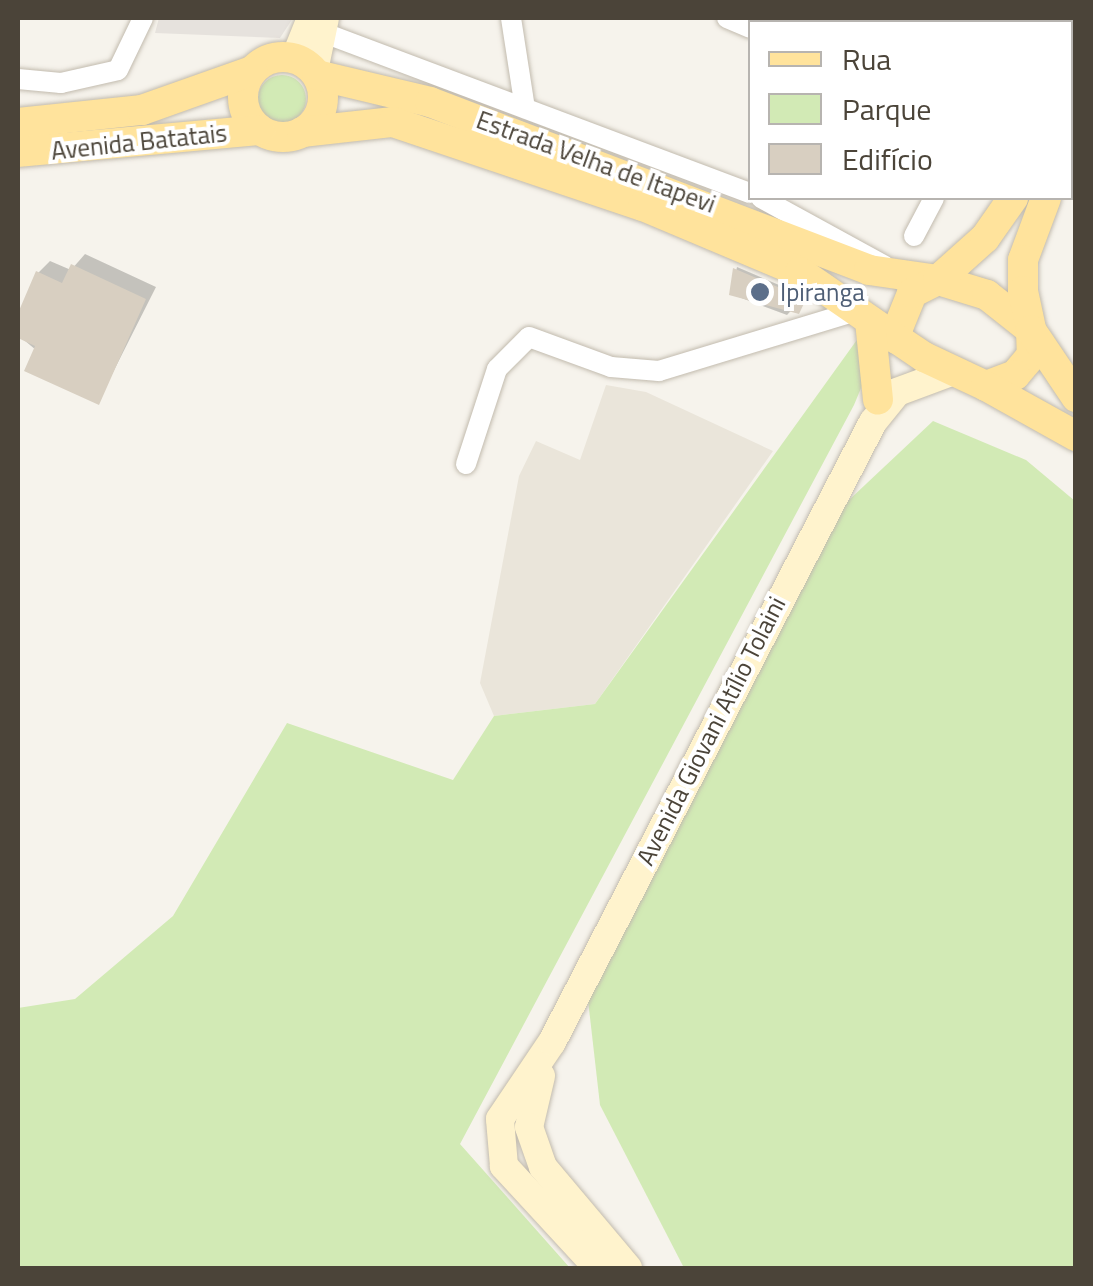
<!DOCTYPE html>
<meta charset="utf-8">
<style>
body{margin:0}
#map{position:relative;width:1093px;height:1286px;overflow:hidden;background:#f6f3ec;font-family:"Titillium Web",sans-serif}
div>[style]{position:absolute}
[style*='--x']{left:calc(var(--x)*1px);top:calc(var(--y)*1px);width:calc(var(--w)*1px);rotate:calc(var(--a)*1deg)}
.residential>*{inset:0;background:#eae5da}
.industrial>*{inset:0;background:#e6e2dd}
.green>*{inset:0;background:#d2eab5}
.round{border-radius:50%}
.shadow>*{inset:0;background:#0003}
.building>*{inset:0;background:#d8cfc1}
.roads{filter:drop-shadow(0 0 2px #c2bbae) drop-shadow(0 0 2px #c2bbae)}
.street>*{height:20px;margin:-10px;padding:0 10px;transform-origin:10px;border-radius:10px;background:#fff}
.secondary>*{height:28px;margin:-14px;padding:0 14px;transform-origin:14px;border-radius:14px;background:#fff3cd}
.primary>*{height:30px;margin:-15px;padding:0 15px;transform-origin:15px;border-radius:15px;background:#ffe39c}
.primary>.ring{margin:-15px;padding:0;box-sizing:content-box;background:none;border:30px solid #ffe39c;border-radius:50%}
.dots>*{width:28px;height:28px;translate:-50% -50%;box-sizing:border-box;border:5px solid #fff;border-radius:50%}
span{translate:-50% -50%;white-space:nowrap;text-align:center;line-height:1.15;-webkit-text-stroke:8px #fff;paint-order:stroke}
.street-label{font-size:25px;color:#4b4439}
.service-label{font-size:25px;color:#4e5e75}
.left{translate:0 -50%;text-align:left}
.frame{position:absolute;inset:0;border:20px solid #4b4439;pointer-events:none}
.legend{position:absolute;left:748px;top:20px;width:325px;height:180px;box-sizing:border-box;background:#fff;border:2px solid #b7b4b0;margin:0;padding:12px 18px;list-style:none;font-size:30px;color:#4b4439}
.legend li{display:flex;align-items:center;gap:20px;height:50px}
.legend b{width:50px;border:2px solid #b7b4b0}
</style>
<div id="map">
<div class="residential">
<i style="clip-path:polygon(606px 385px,646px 392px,773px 451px,595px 704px,494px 716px,480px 683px,519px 476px,536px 441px,580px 460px)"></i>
</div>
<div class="industrial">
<i style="clip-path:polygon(159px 18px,293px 18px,280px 38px,155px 33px)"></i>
</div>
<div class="green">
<i class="round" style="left:258px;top:75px;width:48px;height:48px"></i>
<i style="clip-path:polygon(859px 337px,864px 381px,854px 405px,460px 1144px,570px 1268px,18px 1268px,18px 1008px,75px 999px,173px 916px,287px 723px,453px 780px,494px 716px,595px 704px)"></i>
<i style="clip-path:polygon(933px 421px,1026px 460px,1075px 501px,1075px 1268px,684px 1268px,600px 1105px,588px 1000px,832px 516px)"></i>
</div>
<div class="shadow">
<i style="clip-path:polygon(85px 254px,156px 287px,98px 402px,18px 335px,38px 273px,50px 261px,71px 270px)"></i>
<i style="clip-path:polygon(737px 267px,805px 296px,787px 315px,731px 294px)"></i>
</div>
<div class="building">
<i style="clip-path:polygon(71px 264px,146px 299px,99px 405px,24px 371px,35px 346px,18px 338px,18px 313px,36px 271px,62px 283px)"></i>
<i style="clip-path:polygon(733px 268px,806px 299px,799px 314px,729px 295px)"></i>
</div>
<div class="roads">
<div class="street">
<i style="--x:511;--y:18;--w:91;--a:81.2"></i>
<i style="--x:727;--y:18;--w:25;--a:23"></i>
<i style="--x:1010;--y:22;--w:4;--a:-63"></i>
<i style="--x:324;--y:33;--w:455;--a:20.6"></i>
<i style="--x:18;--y:79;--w:43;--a:5.3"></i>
<i style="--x:61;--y:83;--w:58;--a:-12.8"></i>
<i style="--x:118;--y:70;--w:58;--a:-64.3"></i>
<i style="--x:761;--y:198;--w:141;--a:28.7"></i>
<i style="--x:914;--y:236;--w:43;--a:-62.2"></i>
<i style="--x:466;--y:464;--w:100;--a:-71.9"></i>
<i style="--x:497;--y:369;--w:45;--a:-45"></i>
<i style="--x:529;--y:337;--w:87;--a:20.1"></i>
<i style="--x:611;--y:367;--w:48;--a:4.8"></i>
<i style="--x:659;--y:371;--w:210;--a:-16.9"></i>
</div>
<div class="secondary">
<i style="--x:295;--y:58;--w:43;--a:-68.2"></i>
<i style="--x:314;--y:71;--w:54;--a:-78.3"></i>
<i style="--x:541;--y:1076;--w:52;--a:103.2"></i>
<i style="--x:529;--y:1127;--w:42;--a:70.7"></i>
<i style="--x:543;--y:1167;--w:132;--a:49.9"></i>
<i style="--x:598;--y:1268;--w:139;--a:-132.7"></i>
<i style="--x:504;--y:1166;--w:47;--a:-94.9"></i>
<i style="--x:500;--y:1119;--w:93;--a:-56"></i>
<i style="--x:552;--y:1042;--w:698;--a:-62.63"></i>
<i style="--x:873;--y:422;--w:38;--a:-51"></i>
<i style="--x:897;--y:392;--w:58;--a:-20.3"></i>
</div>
<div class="primary">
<i class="ring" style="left:243px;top:57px;width:50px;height:50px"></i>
<i style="--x:317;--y:75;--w:116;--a:13.4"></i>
<i style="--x:430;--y:102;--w:470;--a:20.9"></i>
<i style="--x:869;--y:270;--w:70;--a:8.2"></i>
<i style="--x:938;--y:280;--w:51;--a:17"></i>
<i style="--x:987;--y:295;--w:56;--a:38.5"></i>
<i style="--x:1031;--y:330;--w:25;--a:88"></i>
<i style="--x:1032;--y:355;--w:26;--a:130"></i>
<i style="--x:1015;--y:375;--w:31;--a:159"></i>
<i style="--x:986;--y:386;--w:68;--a:-154.9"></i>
<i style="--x:924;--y:357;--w:32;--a:-146"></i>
<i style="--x:897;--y:339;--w:11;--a:-85"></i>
<i style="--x:898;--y:328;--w:38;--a:-68"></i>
<i style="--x:912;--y:293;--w:29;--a:-27"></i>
<i style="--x:938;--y:280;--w:63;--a:-41.8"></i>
<i style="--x:985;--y:238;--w:49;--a:-55"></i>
<i style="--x:1070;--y:99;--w:11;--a:-56"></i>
<i style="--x:18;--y:123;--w:125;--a:-6"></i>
<i style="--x:142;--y:110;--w:117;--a:-19.5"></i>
<i style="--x:302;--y:132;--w:92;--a:-6.3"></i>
<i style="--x:393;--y:122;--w:264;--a:18.6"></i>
<i style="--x:643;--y:206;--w:170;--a:22.8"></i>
<i style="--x:800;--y:272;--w:118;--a:34.6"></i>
<i style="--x:18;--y:152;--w:243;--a:-5.2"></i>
<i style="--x:1070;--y:154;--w:11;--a:-56"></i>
<i style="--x:1046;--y:198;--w:66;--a:110.4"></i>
<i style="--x:1023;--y:260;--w:31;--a:90"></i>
<i style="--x:1023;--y:291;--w:40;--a:78"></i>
<i style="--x:1031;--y:330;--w:81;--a:56.1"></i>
<i style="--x:870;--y:321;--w:79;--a:84.2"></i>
<i style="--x:986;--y:386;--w:103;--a:29.1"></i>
</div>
</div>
<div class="dots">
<i style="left:760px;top:292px;background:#5c6f8a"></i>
</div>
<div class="street-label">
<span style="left:139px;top:142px;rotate:-6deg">Avenida Batatais</span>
<span style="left:596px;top:162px;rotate:20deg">Estrada Velha de Itapevi</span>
<span style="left:711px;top:731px;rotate:-63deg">Avenida Giovani Atílio Tolaini</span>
</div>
<div class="service-label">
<span class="left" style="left:780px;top:292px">Ipiranga</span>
</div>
<div class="frame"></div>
<ul class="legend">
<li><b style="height:12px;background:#ffe39c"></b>Rua</li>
<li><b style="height:28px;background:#d2eab5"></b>Parque</li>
<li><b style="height:28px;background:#d8cfc1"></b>Edifício</li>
</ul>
</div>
